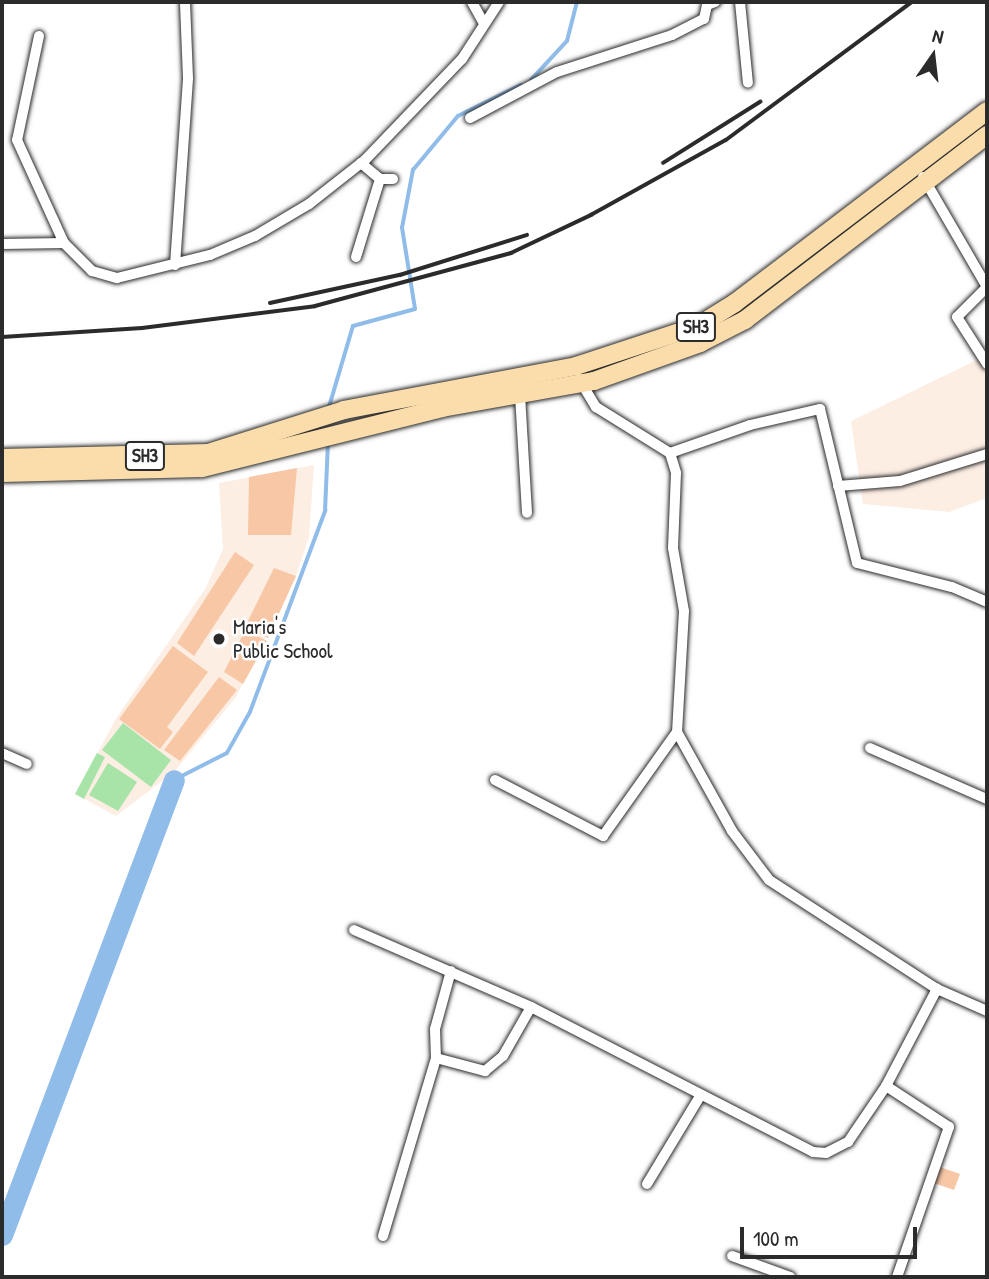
<!DOCTYPE html>
<style>
body{margin:0}
#map{position:relative;width:989px;height:1279px;overflow:hidden;background:#fff;font-family:"Patrick Hand",sans-serif}
div>[style]{position:absolute}
[style*='--x']{left:calc(var(--x)*1px);top:calc(var(--y)*1px);width:calc(var(--w)*1px);rotate:calc(var(--a)*1deg)}
.built>*{inset:0;background:#fdeee4}
.green>*{inset:0;background:#a8e3a8}
.stream>*{height:3.5px;margin:-1.75px;padding:0 1.75px;transform-origin:1.75px;border-radius:1.75px;background:#90bce9}
.river>*{height:21px;margin:-10.5px;padding:0 10.5px;transform-origin:10.5px;border-radius:10.5px;background:#90bce9}
.building>*{inset:0;background:#f7c7a6}
.roads{filter:drop-shadow(0 0 2px #2b2b2b) drop-shadow(0 0 2px #2b2b2b)}
.street>*{height:10px;margin:-5px;padding:0 5px;transform-origin:5px;border-radius:5px;background:#fff}
.primary>*{height:18px;margin:-9px;padding:0 9px;transform-origin:9px;border-radius:9px;background:#faddab}
.rail>*{height:3.5px;margin:-1.75px;padding:0 1.75px;transform-origin:1.75px;border-radius:1.75px;background:#2b2b2b}
.dots>*{width:19px;height:19px;translate:-50% -50%;box-sizing:border-box;border:4px solid #fff;border-radius:50%}
span{translate:-50% -50%;white-space:nowrap;text-align:center;line-height:1.15;-webkit-text-stroke:5px #fff;paint-order:stroke}
.shield-label span{padding:2px 5px;background:#fff;border:2px solid;border-radius:5px;-webkit-text-stroke-width:0}
.shield-label{font-size:19px;color:#2b2b2b;font-weight:700}
.poi-label{font-size:21px;color:#2b2b2b}
.left{translate:0 -50%;text-align:left}
.frame{position:absolute;inset:0;border:4px solid #2b2b2b;pointer-events:none}
.north{position:absolute;left:898px;top:21px;width:70px;height:70px;-webkit-text-stroke:5px #fff;paint-order:stroke;rotate:14deg;font-size:19px;font-weight:700;line-height:28px;text-align:center;color:#2b2b2b}
.north::after{content:'';display:block;margin:auto;width:24px;height:32px;background:#2b2b2b;clip-path:polygon(50% 0,100% 100%,50% 72%,0 100%)}
.scale{position:absolute;left:740px;top:1227px;width:177px;height:32px;box-sizing:border-box;border:4px solid #2b2b2b;border-top:0;padding-left:9px;font-size:21px;line-height:24px;white-space:nowrap;color:#2b2b2b;-webkit-text-stroke:5px #fff;paint-order:stroke}
</style>
<div id="map">
<div class="built">
<i style="clip-path:polygon(987px 355px,987px 498px,949px 512px,863px 504px,851px 421px)"></i>
<i style="clip-path:polygon(314px 465px,309px 537px,296px 576px,236px 697px,174px 772px,116px 816px,75px 794px,117px 717px,205px 589px,223px 549px,219px 483px)"></i>
</div>
<div class="green">
<i style="clip-path:polygon(123px 723px,171px 760px,151px 787px,102px 750px)"></i>
<i style="clip-path:polygon(97px 753px,105px 757px,84px 799px,75px 794px)"></i>
<i style="clip-path:polygon(108px 763px,137px 782px,118px 811px,89px 795px)"></i>
</div>
<div class="stream">
<i style="--x:531;--y:80;--w:53;--a:-47.3"></i>
<i style="--x:567;--y:41;--w:40;--a:-75.6"></i>
<i style="--x:329;--y:407;--w:84;--a:-73.5"></i>
<i style="--x:353;--y:326;--w:64;--a:-15.3"></i>
<i style="--x:415;--y:309;--w:82;--a:-99.1"></i>
<i style="--x:402;--y:228;--w:59;--a:-79.3"></i>
<i style="--x:413;--y:170;--w:70;--a:-50.2"></i>
<i style="--x:458;--y:116;--w:70;--a:-26.2"></i>
<i style="--x:174;--y:780;--w:59;--a:-27"></i>
<i style="--x:227;--y:753;--w:47;--a:-60.7"></i>
<i style="--x:250;--y:712;--w:215;--a:-69.5"></i>
<i style="--x:325;--y:511;--w:68;--a:-87.5"></i>
</div>
<div class="river">
<i style="--x:2;--y:1235;--w:486;--a:-69.3"></i>
</div>
<div class="building">
<i style="clip-path:polygon(297px 468px,291px 535px,248px 535px,249px 477px)"></i>
<i style="clip-path:polygon(235px 552px,254px 565px,194px 656px,177px 643px)"></i>
<i style="clip-path:polygon(274px 568px,296px 576px,268px 638px,245px 627px)"></i>
<i style="clip-path:polygon(245px 630px,267px 641px,243px 684px,224px 672px)"></i>
<i style="clip-path:polygon(173px 646px,208px 672px,167px 727px,173px 732px,160px 749px,119px 719px)"></i>
<i style="clip-path:polygon(219px 677px,237px 690px,180px 761px,164px 750px)"></i>
<i style="clip-path:polygon(940px 1167px,960px 1174px,954px 1190px,934px 1183px)"></i>
</div>
<div class="roads">
<div class="street">
<i style="--x:472;--y:2;--w:25;--a:61"></i>
<i style="--x:740;--y:2;--w:81;--a:84.4"></i>
<i style="--x:39;--y:36;--w:106;--a:101.9"></i>
<i style="--x:17;--y:140;--w:113;--a:65.5"></i>
<i style="--x:470;--y:118;--w:98;--a:-27.9"></i>
<i style="--x:557;--y:72;--w:121;--a:-17.8"></i>
<i style="--x:672;--y:35;--w:36;--a:-27"></i>
<i style="--x:704;--y:19;--w:14;--a:-78"></i>
<i style="--x:707;--y:5;--w:9;--a:-21"></i>
<i style="--x:361;--y:163;--w:25;--a:40"></i>
<i style="--x:380;--y:179;--w:13;--a:0"></i>
<i style="--x:923;--y:177;--w:127;--a:59.8"></i>
<i style="--x:2;--y:244;--w:62;--a:-0.9"></i>
<i style="--x:64;--y:243;--w:40;--a:45"></i>
<i style="--x:92;--y:271;--w:26;--a:16"></i>
<i style="--x:117;--y:278;--w:96;--a:-13.9"></i>
<i style="--x:210;--y:255;--w:49;--a:-22.9"></i>
<i style="--x:255;--y:236;--w:63;--a:-30.7"></i>
<i style="--x:309;--y:204;--w:71;--a:-38.2"></i>
<i style="--x:365;--y:160;--w:140;--a:-46.2"></i>
<i style="--x:462;--y:59;--w:68;--a:-57"></i>
<i style="--x:356;--y:257;--w:82;--a:-72.9"></i>
<i style="--x:175;--y:265;--w:187;--a:-86"></i>
<i style="--x:188;--y:78;--w:76;--a:-92.3"></i>
<i style="--x:987;--y:287;--w:42;--a:135"></i>
<i style="--x:957;--y:317;--w:56;--a:57.4"></i>
<i style="--x:579;--y:379;--w:33;--a:59"></i>
<i style="--x:596;--y:407;--w:87;--a:31.9"></i>
<i style="--x:670;--y:453;--w:21;--a:73"></i>
<i style="--x:676;--y:473;--w:75;--a:92.3"></i>
<i style="--x:673;--y:548;--w:64;--a:80.1"></i>
<i style="--x:684;--y:611;--w:121;--a:93.3"></i>
<i style="--x:677;--y:732;--w:113;--a:60.9"></i>
<i style="--x:732;--y:831;--w:61;--a:52.9"></i>
<i style="--x:769;--y:880;--w:200;--a:33"></i>
<i style="--x:937;--y:989;--w:55;--a:23.7"></i>
<i style="--x:520;--y:395;--w:118;--a:86.6"></i>
<i style="--x:670;--y:453;--w:85;--a:-19.3"></i>
<i style="--x:750;--y:425;--w:72;--a:-12.9"></i>
<i style="--x:820;--y:409;--w:158;--a:76.5"></i>
<i style="--x:857;--y:563;--w:98;--a:14.2"></i>
<i style="--x:952;--y:587;--w:38;--a:23"></i>
<i style="--x:838;--y:486;--w:62;--a:-4.6"></i>
<i style="--x:900;--y:481;--w:91;--a:-17.2"></i>
<i style="--x:870;--y:748;--w:128;--a:23.6"></i>
<i style="--x:2;--y:753;--w:27;--a:24"></i>
<i style="--x:495;--y:780;--w:122;--a:27.4"></i>
<i style="--x:603;--y:836;--w:128;--a:-54.6"></i>
<i style="--x:354;--y:930;--w:193;--a:23.5"></i>
<i style="--x:531;--y:1007;--w:317;--a:27.2"></i>
<i style="--x:813;--y:1152;--w:13;--a:4"></i>
<i style="--x:826;--y:1153;--w:25;--a:-27"></i>
<i style="--x:848;--y:1142;--w:68;--a:-55.8"></i>
<i style="--x:436;--y:1058;--w:51;--a:14.9"></i>
<i style="--x:485;--y:1071;--w:23;--a:-40"></i>
<i style="--x:503;--y:1056;--w:56;--a:-60.3"></i>
<i style="--x:647;--y:1184;--w:103;--a:-58.9"></i>
<i style="--x:383;--y:1236;--w:186;--a:-73.4"></i>
<i style="--x:436;--y:1058;--w:29;--a:-92"></i>
<i style="--x:435;--y:1029;--w:60;--a:-74.6"></i>
<i style="--x:732;--y:1256;--w:62;--a:19.9"></i>
<i style="--x:897;--y:1277;--w:159;--a:-70.9"></i>
<i style="--x:949;--y:1127;--w:75;--a:-146.9"></i>
<i style="--x:886;--y:1086;--w:110;--a:-62.3"></i>
</div>
<div class="primary">
<i style="--x:2;--y:458;--w:206;--a:-1.4"></i>
<i style="--x:208;--y:453;--w:143;--a:-17.5"></i>
<i style="--x:344;--y:410;--w:236;--a:-10.7"></i>
<i style="--x:576;--y:366;--w:128;--a:-18.2"></i>
<i style="--x:698;--y:326;--w:44;--a:-31.9"></i>
<i style="--x:735;--y:303;--w:317;--a:-37.3"></i>
<i style="--x:2;--y:473;--w:200;--a:-1.4"></i>
<i style="--x:202;--y:468;--w:247;--a:-14"></i>
<i style="--x:442;--y:408;--w:154;--a:-10.1"></i>
<i style="--x:594;--y:381;--w:113;--a:-19.7"></i>
<i style="--x:700;--y:343;--w:51;--a:-27.1"></i>
<i style="--x:745;--y:320;--w:305;--a:-37.4"></i>
</div>
</div>
<div class="rail">
<i style="--x:663;--y:163;--w:115;--a:-32.2"></i>
<i style="--x:270;--y:303;--w:133;--a:-12.2"></i>
<i style="--x:400;--y:275;--w:133;--a:-17.5"></i>
<i style="--x:2;--y:337;--w:140;--a:-3.7"></i>
<i style="--x:142;--y:328;--w:174;--a:-7.2"></i>
<i style="--x:315;--y:306;--w:203;--a:-15.1"></i>
<i style="--x:511;--y:253;--w:89;--a:-25.4"></i>
<i style="--x:591;--y:215;--w:154;--a:-29.1"></i>
<i style="--x:726;--y:140;--w:232;--a:-36.6"></i>
</div>
<div class="dots">
<i style="left:219px;top:639px;background:#2b2b2b"></i>
</div>
<div class="shield-label">
<span style="left:696px;top:327px">SH3</span>
<span style="left:145px;top:456px">SH3</span>
</div>
<div class="poi-label">
<span class="left" style="left:233px;top:639px">Maria's<br>Public School</span>
</div>
<div class="frame"></div>
<div class="north">N</div>
<div class="scale">100 m</div>
</div>
